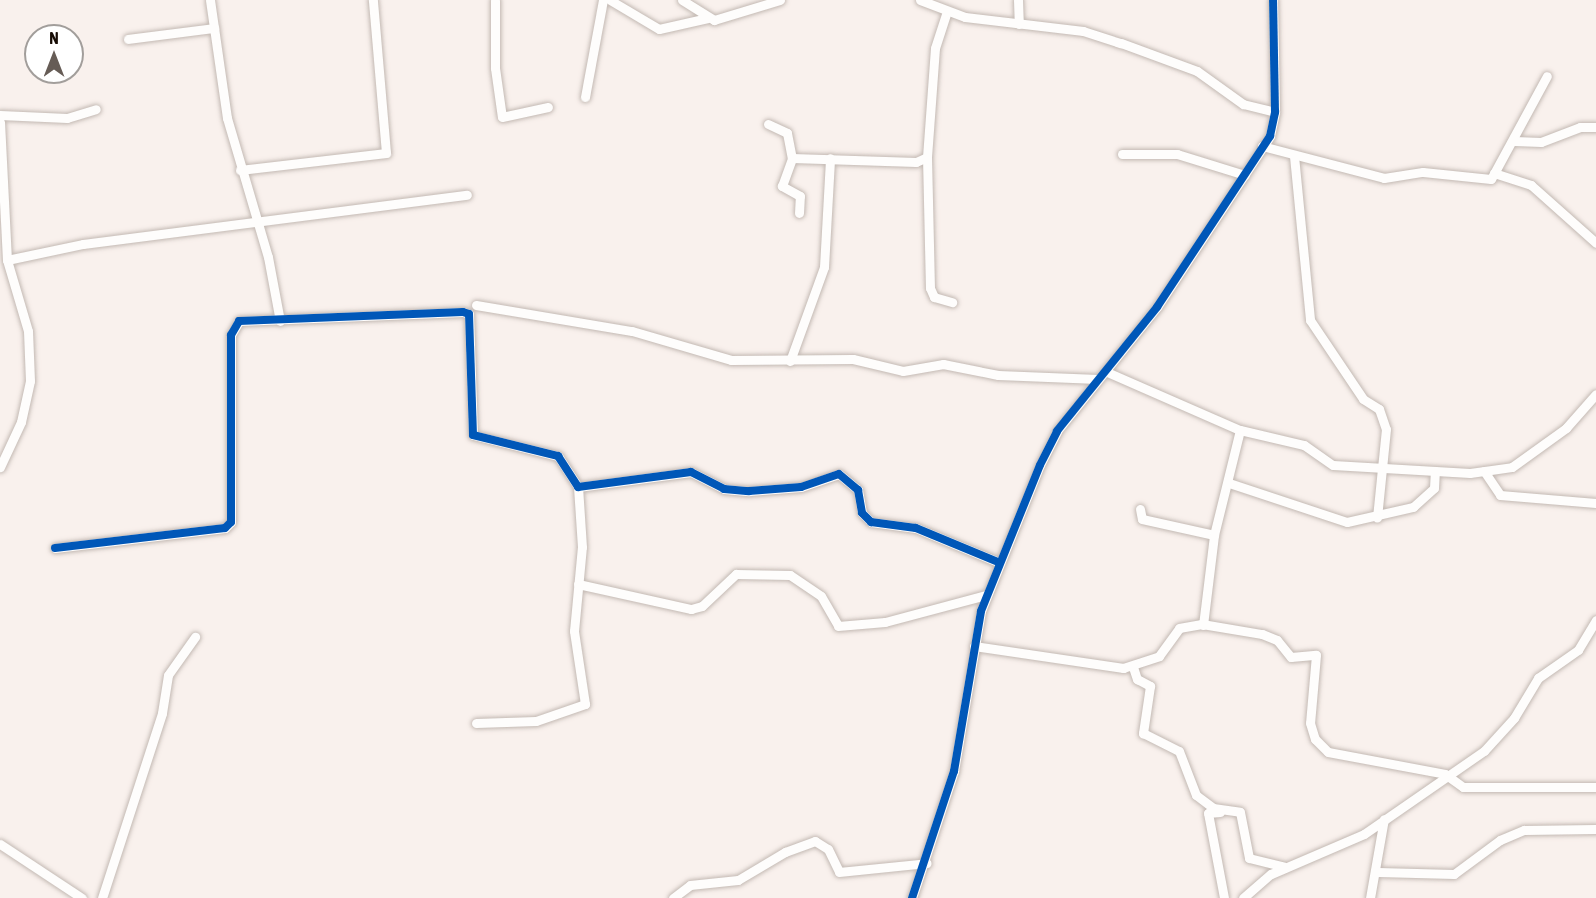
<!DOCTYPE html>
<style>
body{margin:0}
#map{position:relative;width:1596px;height:898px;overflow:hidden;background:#f9f1ed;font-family:"Asap Condensed",sans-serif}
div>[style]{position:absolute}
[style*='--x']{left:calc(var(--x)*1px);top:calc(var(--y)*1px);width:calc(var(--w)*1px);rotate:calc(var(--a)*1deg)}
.roads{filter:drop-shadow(0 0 2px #c3b9b3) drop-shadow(0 0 2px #c3b9b3)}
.minor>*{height:9px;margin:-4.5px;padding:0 4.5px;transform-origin:4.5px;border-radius:4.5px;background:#fefdfc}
.cycleway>*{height:8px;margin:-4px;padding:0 4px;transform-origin:4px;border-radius:4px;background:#0057b8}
span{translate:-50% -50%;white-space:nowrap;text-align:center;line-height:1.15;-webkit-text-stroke:6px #fff;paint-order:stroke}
.north{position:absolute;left:24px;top:24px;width:60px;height:60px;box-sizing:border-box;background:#fff;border:2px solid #a29e9b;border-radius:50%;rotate:0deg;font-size:16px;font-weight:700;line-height:24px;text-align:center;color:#170c05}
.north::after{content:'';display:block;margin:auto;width:21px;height:27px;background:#665c56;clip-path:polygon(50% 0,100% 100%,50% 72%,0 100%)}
</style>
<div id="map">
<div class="roads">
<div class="minor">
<i style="--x:210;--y:0;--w:119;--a:81.8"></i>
<i style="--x:227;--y:118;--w:145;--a:73.6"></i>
<i style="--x:268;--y:257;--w:65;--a:79.4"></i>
<i style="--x:495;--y:0;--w:68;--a:90"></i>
<i style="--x:495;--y:68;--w:49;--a:81.9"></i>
<i style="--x:502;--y:117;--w:47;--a:-12.3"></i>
<i style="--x:610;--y:0;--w:57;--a:30.6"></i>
<i style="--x:659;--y:29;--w:50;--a:-12.7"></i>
<i style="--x:682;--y:0;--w:38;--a:32"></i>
<i style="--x:714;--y:20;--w:69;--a:-16.9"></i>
<i style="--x:920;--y:0;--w:48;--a:20.7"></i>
<i style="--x:965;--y:17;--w:119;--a:6.8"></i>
<i style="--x:1083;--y:31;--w:40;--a:18"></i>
<i style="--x:1121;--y:43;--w:81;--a:20.2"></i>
<i style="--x:1197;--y:71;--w:57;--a:35.7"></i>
<i style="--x:1243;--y:104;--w:33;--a:14"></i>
<i style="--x:1018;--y:0;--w:24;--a:88"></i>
<i style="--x:128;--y:39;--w:87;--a:-7.3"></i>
<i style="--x:585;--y:97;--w:99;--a:-79.5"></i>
<i style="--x:0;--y:115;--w:67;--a:2.6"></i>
<i style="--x:67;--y:118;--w:30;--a:-17"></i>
<i style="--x:0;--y:122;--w:138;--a:87.1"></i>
<i style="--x:7;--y:260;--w:74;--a:73.5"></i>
<i style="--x:28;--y:331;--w:50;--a:87.7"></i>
<i style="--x:30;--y:381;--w:42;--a:102.4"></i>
<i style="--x:21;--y:422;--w:50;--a:115"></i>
<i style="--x:768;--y:124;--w:21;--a:25"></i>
<i style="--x:787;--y:133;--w:25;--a:79"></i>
<i style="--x:1514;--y:141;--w:27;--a:2"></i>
<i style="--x:1541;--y:142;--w:42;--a:-21"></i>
<i style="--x:1580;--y:127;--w:16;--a:0"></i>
<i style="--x:1262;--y:146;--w:126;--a:14.7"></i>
<i style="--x:1384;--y:178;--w:39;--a:-9"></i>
<i style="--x:1423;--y:172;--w:68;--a:5.9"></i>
<i style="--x:1491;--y:179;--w:117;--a:-61.5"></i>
<i style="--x:1122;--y:154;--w:55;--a:0"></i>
<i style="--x:1177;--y:154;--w:71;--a:17.2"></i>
<i style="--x:1294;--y:156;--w:165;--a:84.4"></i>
<i style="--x:1310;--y:320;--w:95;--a:56.1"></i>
<i style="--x:1363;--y:399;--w:19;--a:32"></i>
<i style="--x:1379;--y:409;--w:21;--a:71"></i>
<i style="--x:1386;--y:429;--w:89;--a:95.8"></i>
<i style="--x:927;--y:157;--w:131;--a:88.7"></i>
<i style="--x:930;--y:288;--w:10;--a:66"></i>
<i style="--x:934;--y:297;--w:19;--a:16"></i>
<i style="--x:240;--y:170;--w:147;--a:-6.6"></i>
<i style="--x:386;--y:153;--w:154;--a:-94.9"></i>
<i style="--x:1494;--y:173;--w:39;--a:18"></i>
<i style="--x:1531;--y:185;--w:87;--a:41.7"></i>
<i style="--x:799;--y:213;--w:17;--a:-87"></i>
<i style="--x:800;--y:196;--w:21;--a:-151"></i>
<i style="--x:782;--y:186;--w:30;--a:-70"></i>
<i style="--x:792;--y:158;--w:124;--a:1.8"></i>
<i style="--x:916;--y:162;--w:12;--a:-24"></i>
<i style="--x:927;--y:157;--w:109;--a:-85.8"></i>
<i style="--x:935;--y:48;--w:38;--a:-72"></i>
<i style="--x:7;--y:260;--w:78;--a:-11.9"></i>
<i style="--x:83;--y:244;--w:387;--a:-7.3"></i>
<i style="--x:476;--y:305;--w:158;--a:9.5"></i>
<i style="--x:632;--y:331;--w:103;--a:16.3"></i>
<i style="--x:731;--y:360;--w:122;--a:-0.5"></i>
<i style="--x:853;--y:359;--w:51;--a:13.5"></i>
<i style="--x:903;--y:371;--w:41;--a:-9.9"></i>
<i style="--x:943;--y:364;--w:56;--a:11.3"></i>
<i style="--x:998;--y:375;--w:100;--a:2.3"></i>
<i style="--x:790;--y:361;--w:100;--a:-70.1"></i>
<i style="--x:824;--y:267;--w:109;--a:-86.8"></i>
<i style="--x:1107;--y:372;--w:145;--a:23.6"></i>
<i style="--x:1240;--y:430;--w:66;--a:13.2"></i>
<i style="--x:1304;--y:445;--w:35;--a:35"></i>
<i style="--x:1333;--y:465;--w:137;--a:3.3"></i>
<i style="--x:1470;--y:473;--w:42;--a:-8.1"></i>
<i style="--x:1512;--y:467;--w:67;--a:-35.8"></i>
<i style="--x:1566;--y:428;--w:45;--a:-48.6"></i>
<i style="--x:1484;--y:471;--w:29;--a:56"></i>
<i style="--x:1500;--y:495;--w:96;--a:4.8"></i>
<i style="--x:1229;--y:483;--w:124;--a:18.3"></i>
<i style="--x:1347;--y:522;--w:68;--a:-12.8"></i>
<i style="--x:1413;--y:507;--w:28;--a:-42"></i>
<i style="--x:1434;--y:488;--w:17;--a:-87"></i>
<i style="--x:1140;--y:509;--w:10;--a:79"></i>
<i style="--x:1142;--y:519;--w:74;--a:12.5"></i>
<i style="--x:55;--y:548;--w:171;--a:-6.7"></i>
<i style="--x:225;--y:528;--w:8;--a:-45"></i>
<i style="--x:231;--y:522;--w:187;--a:-90"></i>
<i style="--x:231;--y:335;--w:16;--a:-60"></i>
<i style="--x:239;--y:321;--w:224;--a:-2.3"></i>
<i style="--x:463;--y:312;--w:6;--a:18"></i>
<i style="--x:469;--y:314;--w:121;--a:88.1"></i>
<i style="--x:473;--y:435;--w:88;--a:13.9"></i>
<i style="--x:558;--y:456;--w:37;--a:57"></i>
<i style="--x:578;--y:487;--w:114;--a:-7.6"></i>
<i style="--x:691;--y:472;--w:37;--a:27"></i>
<i style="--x:724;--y:489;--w:25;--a:5"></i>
<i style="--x:749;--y:491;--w:52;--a:-4.4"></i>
<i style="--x:801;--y:487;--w:40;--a:-18.9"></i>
<i style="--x:839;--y:474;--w:25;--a:40"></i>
<i style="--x:858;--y:490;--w:23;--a:80"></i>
<i style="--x:862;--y:513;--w:13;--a:45"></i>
<i style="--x:871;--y:522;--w:45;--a:7.6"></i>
<i style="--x:916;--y:528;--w:89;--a:22.5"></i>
<i style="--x:578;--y:584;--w:116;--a:12.5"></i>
<i style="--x:691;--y:609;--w:11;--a:-15"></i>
<i style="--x:702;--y:606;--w:47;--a:-43.3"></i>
<i style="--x:736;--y:574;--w:54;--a:1.1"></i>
<i style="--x:790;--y:575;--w:37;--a:34"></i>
<i style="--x:821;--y:596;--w:34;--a:60"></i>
<i style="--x:838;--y:626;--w:47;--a:-4.9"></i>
<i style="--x:885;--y:622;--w:105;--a:-15"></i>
<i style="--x:1203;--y:625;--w:91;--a:-83"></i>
<i style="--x:1214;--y:535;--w:108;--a:-76.1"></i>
<i style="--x:974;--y:646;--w:151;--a:8.4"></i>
<i style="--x:1123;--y:668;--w:38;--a:-18"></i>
<i style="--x:1159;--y:656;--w:34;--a:-54"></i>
<i style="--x:1179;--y:628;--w:23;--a:-10"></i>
<i style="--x:1202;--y:624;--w:61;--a:9.5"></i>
<i style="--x:1262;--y:634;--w:16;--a:22"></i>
<i style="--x:1277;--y:640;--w:22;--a:51"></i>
<i style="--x:1291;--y:657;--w:25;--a:-5"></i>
<i style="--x:1316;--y:655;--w:68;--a:95"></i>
<i style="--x:1310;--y:723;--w:17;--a:73"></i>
<i style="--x:1315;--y:739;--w:18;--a:45"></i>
<i style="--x:1328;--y:752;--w:119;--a:10.6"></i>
<i style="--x:1445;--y:774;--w:22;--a:36"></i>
<i style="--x:1463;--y:787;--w:133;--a:0"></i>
<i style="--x:1133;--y:667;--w:13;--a:72"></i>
<i style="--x:1137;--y:679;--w:15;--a:28"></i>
<i style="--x:1150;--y:686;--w:48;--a:98.5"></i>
<i style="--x:1143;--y:733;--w:40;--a:26.6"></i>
<i style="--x:1179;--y:751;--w:47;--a:68.9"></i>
<i style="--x:1196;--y:795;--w:21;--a:37"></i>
<i style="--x:1213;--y:808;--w:27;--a:8"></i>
<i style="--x:1240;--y:812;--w:47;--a:78.9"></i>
<i style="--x:1249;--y:858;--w:36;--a:14"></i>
<i style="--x:476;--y:723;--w:60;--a:-1.9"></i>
<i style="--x:536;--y:721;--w:52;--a:-19.1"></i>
<i style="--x:585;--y:704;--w:74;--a:-98.6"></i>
<i style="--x:574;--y:631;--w:84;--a:-84.6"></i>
<i style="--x:582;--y:547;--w:60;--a:-93.8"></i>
<i style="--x:1220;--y:812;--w:12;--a:175"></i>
<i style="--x:1208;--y:813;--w:86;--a:79.3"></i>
<i style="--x:0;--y:844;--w:98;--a:33.4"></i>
<i style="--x:1378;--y:872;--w:76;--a:1.5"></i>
<i style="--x:1454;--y:874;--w:57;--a:-36.5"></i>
<i style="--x:1500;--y:840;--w:26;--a:-23"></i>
<i style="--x:1524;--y:830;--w:72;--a:-0.8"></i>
<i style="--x:102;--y:898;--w:194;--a:-72"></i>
<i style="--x:162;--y:713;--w:38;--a:-81"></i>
<i style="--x:168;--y:675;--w:47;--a:-54.6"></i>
<i style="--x:673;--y:898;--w:21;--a:-37"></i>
<i style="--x:690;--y:885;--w:48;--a:-5.9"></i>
<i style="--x:738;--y:880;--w:55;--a:-30.8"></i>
<i style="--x:785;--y:852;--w:32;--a:-20"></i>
<i style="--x:815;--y:841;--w:15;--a:32"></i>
<i style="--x:828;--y:849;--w:25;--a:64"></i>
<i style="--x:839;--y:872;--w:88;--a:-5.8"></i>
<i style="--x:912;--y:898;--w:134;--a:-71.7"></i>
<i style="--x:954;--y:771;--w:162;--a:-80.4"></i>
<i style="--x:981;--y:611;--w:157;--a:-68"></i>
<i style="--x:1040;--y:465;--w:38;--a:-63"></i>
<i style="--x:1057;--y:431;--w:159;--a:-51.1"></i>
<i style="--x:1157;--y:307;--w:205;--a:-56.5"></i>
<i style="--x:1270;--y:136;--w:25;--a:-78"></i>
<i style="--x:1275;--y:112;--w:112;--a:-91"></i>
<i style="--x:1243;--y:898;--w:37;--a:-41"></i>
<i style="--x:1271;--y:874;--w:101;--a:-23.3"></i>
<i style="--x:1364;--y:834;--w:146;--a:-34.7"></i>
<i style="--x:1484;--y:751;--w:45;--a:-47.7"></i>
<i style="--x:1514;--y:718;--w:47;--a:-59"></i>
<i style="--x:1538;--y:678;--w:49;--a:-35"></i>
<i style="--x:1578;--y:650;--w:35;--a:-59"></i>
<i style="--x:1370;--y:898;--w:80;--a:-80"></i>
</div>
</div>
<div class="cycleway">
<i style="--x:55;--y:548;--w:171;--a:-6.7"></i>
<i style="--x:225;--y:528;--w:8;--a:-45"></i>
<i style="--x:231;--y:522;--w:187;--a:-90"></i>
<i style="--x:231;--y:335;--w:16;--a:-60"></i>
<i style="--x:239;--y:321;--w:224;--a:-2.3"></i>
<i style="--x:463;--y:312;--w:6;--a:18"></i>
<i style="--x:469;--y:314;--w:121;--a:88.1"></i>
<i style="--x:473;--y:435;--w:88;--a:13.9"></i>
<i style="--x:558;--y:456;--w:37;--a:57"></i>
<i style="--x:578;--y:487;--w:114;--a:-7.6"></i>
<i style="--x:691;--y:472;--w:37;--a:27"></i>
<i style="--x:724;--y:489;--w:25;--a:5"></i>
<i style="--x:749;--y:491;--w:52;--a:-4.4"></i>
<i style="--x:801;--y:487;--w:40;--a:-18.9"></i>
<i style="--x:839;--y:474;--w:25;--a:40"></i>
<i style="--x:858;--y:490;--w:23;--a:80"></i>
<i style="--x:862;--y:513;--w:13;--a:45"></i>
<i style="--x:871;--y:522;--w:45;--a:7.6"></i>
<i style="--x:916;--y:528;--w:89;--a:22.5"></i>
<i style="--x:912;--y:898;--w:134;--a:-71.7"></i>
<i style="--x:954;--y:771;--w:162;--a:-80.4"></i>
<i style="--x:981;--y:611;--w:157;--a:-68"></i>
<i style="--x:1040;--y:465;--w:38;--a:-63"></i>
<i style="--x:1057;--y:431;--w:159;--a:-51.1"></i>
<i style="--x:1157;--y:307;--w:205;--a:-56.5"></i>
<i style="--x:1270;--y:136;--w:25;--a:-78"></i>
<i style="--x:1275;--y:112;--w:112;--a:-91"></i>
</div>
<div class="north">N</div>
</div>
